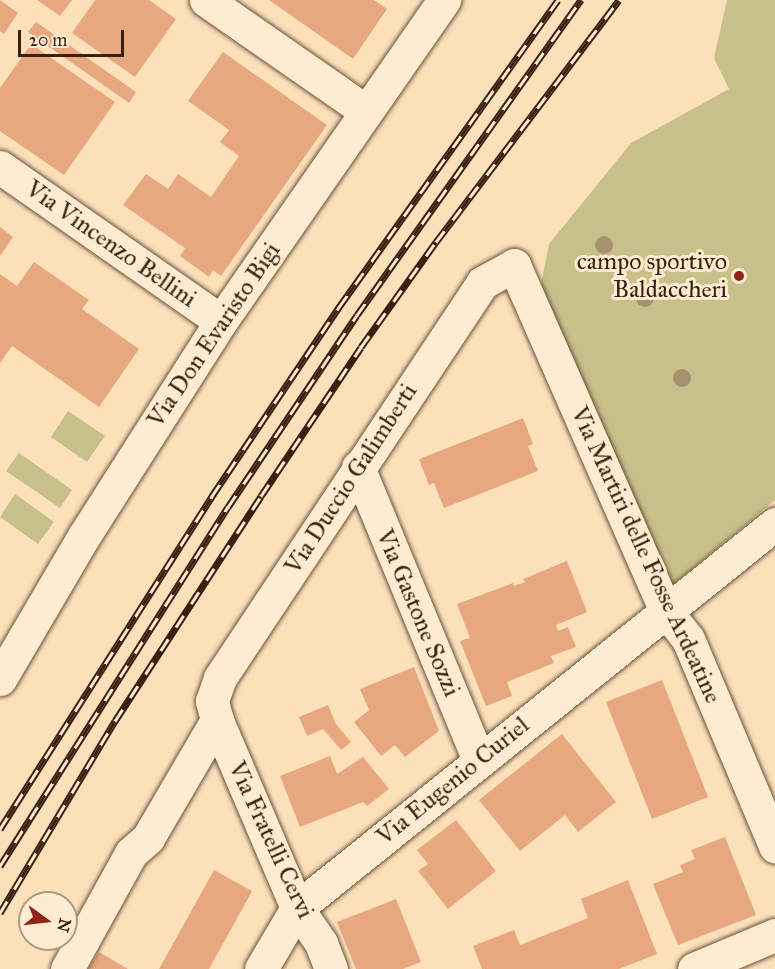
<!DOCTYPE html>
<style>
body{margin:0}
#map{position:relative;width:775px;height:969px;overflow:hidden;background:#fce0ba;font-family:"IM FELL Great Primer",serif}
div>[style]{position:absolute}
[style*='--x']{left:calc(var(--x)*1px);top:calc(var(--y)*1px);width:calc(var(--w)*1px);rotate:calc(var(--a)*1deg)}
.green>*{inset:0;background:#c7c08a}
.building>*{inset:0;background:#e7a87f}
.roads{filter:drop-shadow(0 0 2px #6a503a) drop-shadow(0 0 2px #6a503a)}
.minor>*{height:33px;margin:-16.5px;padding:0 16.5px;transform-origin:16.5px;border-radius:16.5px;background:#fdebd2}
.rail>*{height:7px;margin-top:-3.5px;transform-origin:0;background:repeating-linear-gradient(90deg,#fdebd2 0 14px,#3a200f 0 28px);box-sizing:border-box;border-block:2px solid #3a200f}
.trees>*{width:18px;height:18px;margin:-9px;border-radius:50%;background:#a89170}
.dots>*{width:16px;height:16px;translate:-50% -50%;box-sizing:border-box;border:3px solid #fdebd2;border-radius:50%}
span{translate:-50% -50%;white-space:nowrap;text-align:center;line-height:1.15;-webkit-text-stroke:6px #fdebd2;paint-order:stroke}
.street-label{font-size:24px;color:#3a200f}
.poi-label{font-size:24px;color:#3a200f}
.right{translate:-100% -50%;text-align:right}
.north{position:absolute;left:18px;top:891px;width:60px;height:60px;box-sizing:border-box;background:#fdebd2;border:2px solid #af9a84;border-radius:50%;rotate:105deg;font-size:16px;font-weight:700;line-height:24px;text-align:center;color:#3a200f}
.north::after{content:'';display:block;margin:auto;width:21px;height:27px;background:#8f2418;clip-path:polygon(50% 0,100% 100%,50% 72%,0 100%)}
.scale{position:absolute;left:18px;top:30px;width:106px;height:27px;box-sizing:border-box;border:3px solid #3a200f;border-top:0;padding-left:8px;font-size:18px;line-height:21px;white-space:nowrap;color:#3a200f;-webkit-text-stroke:4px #fdebd2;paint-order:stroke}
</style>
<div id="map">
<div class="green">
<i style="clip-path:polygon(727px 0,775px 0,775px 500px,669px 588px,540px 289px,549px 244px,631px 143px,729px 89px,714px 58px)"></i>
<i style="clip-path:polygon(68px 411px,105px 436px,87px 462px,51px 437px)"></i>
<i style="clip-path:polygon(19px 453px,72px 490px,60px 508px,6px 471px)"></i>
<i style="clip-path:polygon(15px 494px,54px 522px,38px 544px,0 517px)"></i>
</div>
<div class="building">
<i style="clip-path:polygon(0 0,18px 13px,4px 34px,0 31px)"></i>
<i style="clip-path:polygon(37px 0,72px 0,60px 16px)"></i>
<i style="clip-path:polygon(95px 0,149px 0,176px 19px,135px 77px,72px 33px)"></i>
<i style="clip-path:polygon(269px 0,374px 0,387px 9px,353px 59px)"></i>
<i style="clip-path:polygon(36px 22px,136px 92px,129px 103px,28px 32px)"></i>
<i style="clip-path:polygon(31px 44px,115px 102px,64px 175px,0 131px,0 88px)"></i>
<i style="clip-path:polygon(223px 52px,327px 125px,221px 276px,213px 270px,209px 277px,180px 256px,185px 248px,123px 205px,146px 174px,168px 189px,178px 174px,211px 197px,239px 156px,220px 142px,229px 130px,188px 101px)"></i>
<i style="clip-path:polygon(0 227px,13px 237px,0 256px)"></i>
<i style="clip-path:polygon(34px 262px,89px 300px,82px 309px,139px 349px,99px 407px,12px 346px,0 363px,0 274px,17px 286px)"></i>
<i style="clip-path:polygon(523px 418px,533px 444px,528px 446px,538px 471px,444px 508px,434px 483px,429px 485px,419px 459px)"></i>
<i style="clip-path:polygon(567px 561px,587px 612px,556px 625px,558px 631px,568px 627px,576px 647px,551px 656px,554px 663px,507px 682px,512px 696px,486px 706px,460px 641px,470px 638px,457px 604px,513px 583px,514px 586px,525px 582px,523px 579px)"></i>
<i style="clip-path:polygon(414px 667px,439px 731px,405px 757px,395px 745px,381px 756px,354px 722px,369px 710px,360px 689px)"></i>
<i style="clip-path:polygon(662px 680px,708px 797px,652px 819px,606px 702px)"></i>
<i style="clip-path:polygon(328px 705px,336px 724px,351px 742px,341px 750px,323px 729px,307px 736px,299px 717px)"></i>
<i style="clip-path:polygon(562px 734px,616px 802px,578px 832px,565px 815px,520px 851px,479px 800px)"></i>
<i style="clip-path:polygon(330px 756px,337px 774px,363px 757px,389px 789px,367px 806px,363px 802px,300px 827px,280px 776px)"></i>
<i style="clip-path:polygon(456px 820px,496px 871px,448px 909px,418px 871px,428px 864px,417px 850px)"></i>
<i style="clip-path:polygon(725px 837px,756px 915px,678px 945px,653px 884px,683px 872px,680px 865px,695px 859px,691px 850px)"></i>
<i style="clip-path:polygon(214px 870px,252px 891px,239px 915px,209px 969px,159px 969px)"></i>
<i style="clip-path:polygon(628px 880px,657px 954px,619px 969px,482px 969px,473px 946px,514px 930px,520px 945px,588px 918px,581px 899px)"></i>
<i style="clip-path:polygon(396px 899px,421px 962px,403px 969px,356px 969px,337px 922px)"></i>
<i style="clip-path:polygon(99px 952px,128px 969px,88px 969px)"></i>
</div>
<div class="roads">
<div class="minor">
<i style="--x:206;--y:0;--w:195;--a:34.8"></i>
<i style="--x:0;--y:167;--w:269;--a:34.9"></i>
<i style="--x:358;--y:467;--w:317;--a:67.6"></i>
<i style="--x:0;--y:679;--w:166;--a:-59.6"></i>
<i style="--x:84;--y:536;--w:255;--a:-57.5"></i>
<i style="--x:221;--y:321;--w:391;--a:-55.2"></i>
<i style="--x:67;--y:969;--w:132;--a:-61.1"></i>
<i style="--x:131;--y:853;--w:23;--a:-41"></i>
<i style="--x:148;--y:838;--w:137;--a:-59.7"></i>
<i style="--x:261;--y:969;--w:71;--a:-59.5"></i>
<i style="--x:297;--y:908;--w:613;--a:-38.78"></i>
<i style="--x:331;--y:969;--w:28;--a:-111"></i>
<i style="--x:321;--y:943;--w:42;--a:-124.4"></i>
<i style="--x:297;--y:908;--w:204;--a:-113.1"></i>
<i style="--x:217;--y:720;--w:20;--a:-105"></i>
<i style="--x:212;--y:701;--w:24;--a:-71"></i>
<i style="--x:220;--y:678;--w:474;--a:-56.4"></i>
<i style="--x:482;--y:283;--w:37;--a:-29"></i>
<i style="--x:514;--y:265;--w:378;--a:66.3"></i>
<i style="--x:666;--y:611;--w:36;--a:52"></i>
<i style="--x:688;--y:639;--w:225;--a:67.2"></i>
<i style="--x:694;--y:969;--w:88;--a:-22.8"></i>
</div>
</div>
<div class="rail">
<i style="--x:0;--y:829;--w:395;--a:-57.5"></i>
<i style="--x:212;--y:496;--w:228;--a:-56.1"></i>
<i style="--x:339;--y:307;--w:377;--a:-54.5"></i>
<i style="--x:0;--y:866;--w:425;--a:-57.6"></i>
<i style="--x:228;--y:507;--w:231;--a:-56.1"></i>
<i style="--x:357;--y:315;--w:387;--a:-54.6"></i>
<i style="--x:0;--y:913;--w:224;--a:-59.1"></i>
<i style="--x:115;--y:721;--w:268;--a:-57"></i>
<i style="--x:261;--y:496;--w:179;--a:-56.1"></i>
<i style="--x:361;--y:347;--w:129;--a:-54.5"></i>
<i style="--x:436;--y:242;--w:303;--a:-52.9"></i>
</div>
<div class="trees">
<i style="left:604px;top:245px"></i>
<i style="left:645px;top:298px"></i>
<i style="left:682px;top:378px"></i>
</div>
<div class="dots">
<i style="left:739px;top:276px;background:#8f2418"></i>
</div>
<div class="street-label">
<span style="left:111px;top:244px;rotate:35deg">Via Vincenzo Bellini</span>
<span style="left:214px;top:335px;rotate:-56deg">Via Don Evaristo Bigi</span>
<span style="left:351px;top:479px;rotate:-57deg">Via Duccio Galimberti</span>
<span style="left:646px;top:555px;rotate:65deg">Via Martiri delle Fosse Ardeatine</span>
<span style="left:418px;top:613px;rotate:67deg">Via Gastone Sozzi</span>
<span style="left:453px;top:781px;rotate:-39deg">Via Eugenio Curiel</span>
<span style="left:271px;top:840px;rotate:65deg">Via Fratelli Cervi</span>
</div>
<div class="poi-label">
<span class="right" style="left:727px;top:276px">campo sportivo<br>Baldaccheri</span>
</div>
<div class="north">N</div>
<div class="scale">20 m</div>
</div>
